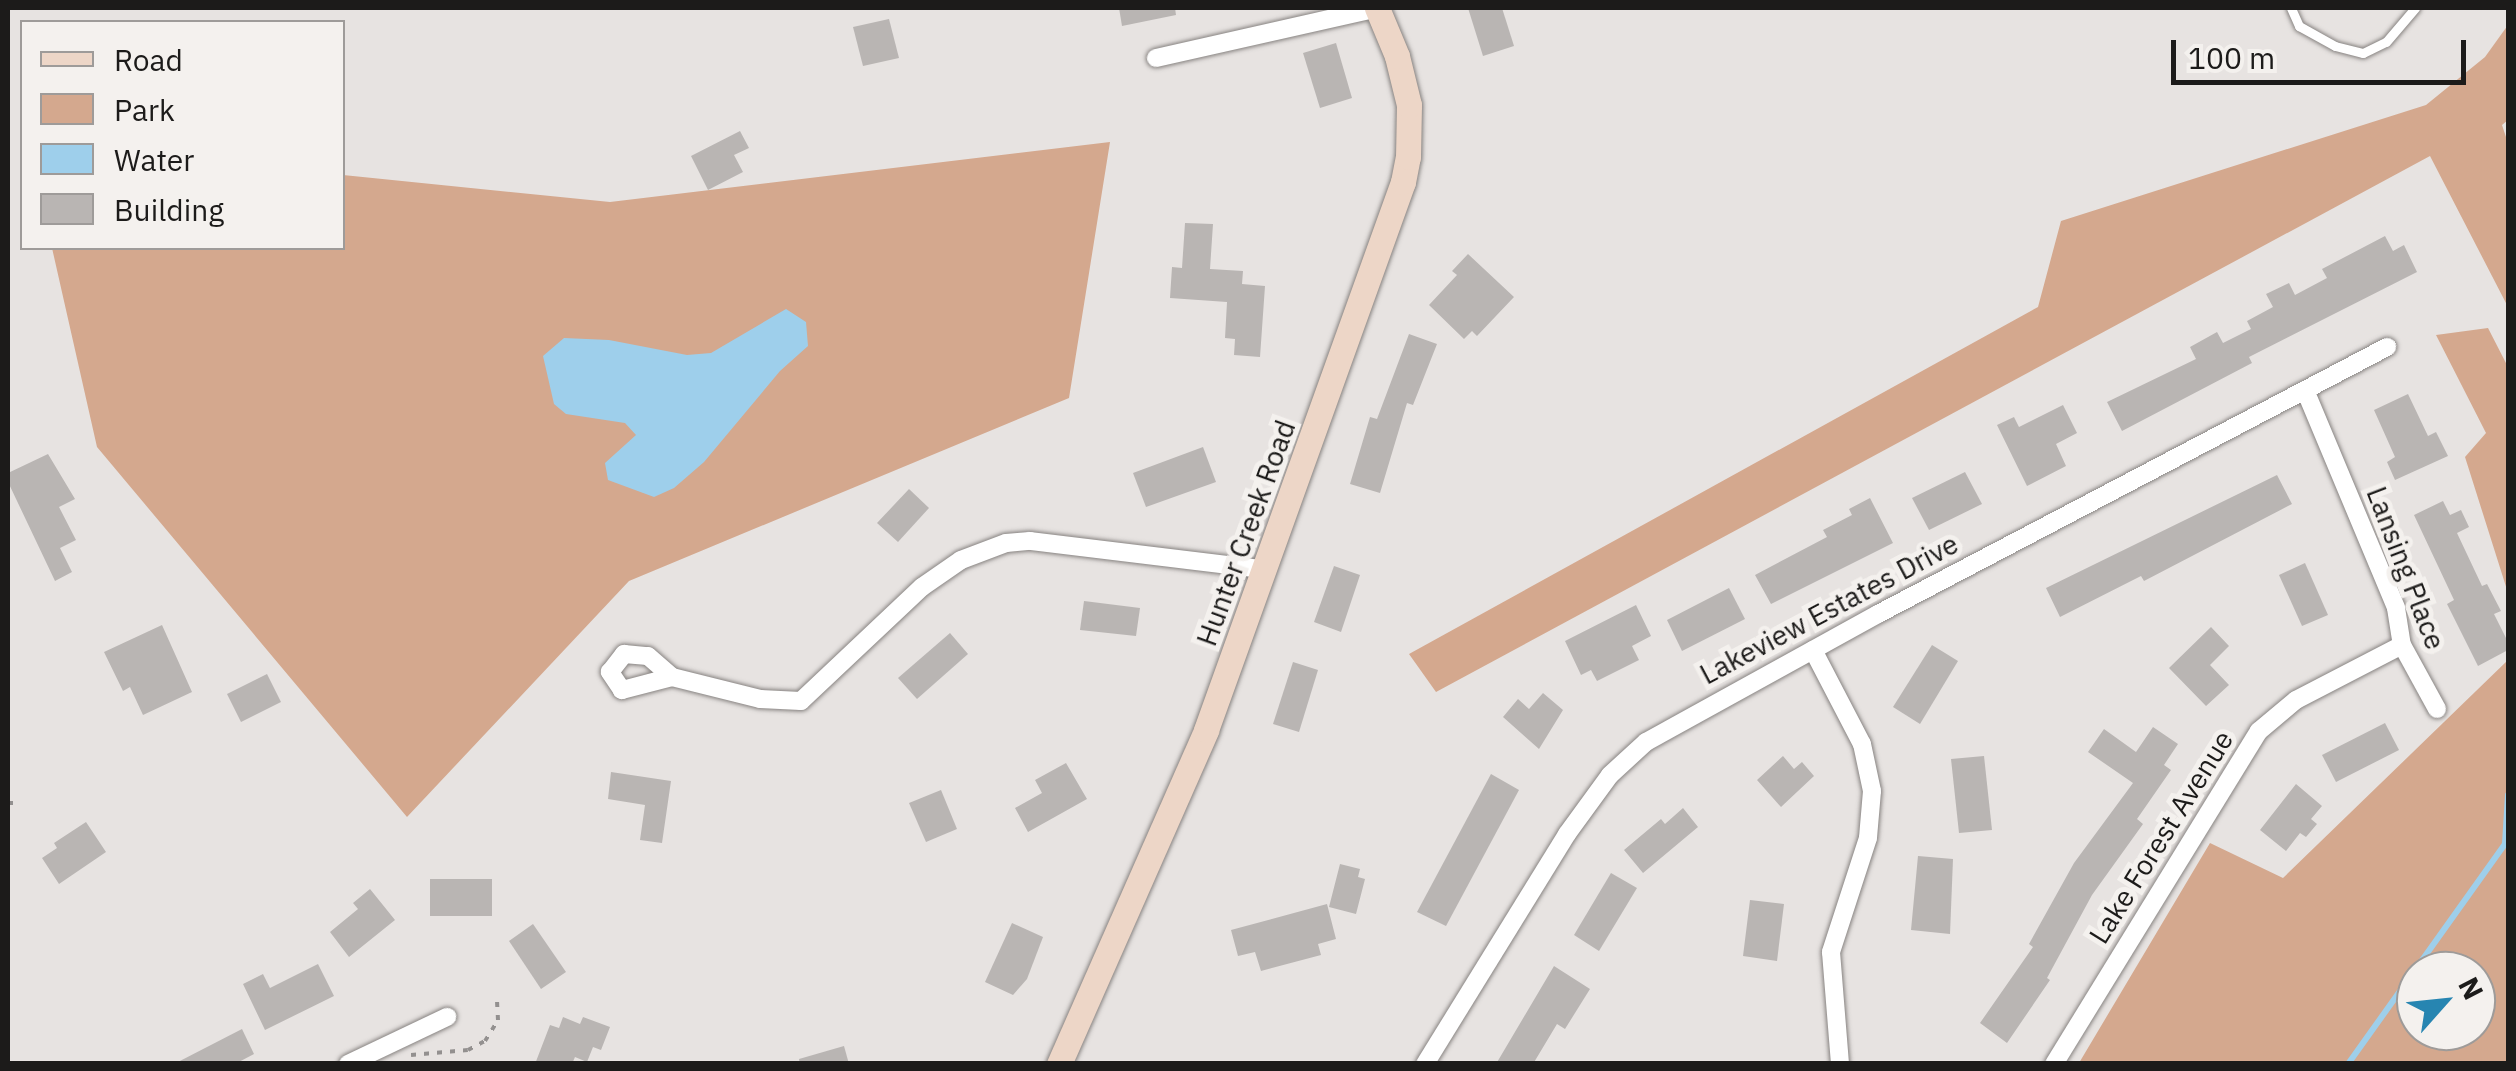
<!DOCTYPE html>
<style>
body{margin:0}
#map{position:relative;width:2516px;height:1071px;overflow:hidden;background:#e7e3e1;font-family:"IBM Plex Sans",sans-serif}
div>[style]{position:absolute}
[style*='--x']{left:calc(var(--x)*1px);top:calc(var(--y)*1px);width:calc(var(--w)*1px);rotate:calc(var(--a)*1deg)}
.green>*{inset:0;background:#d4a88e}
.water>*{inset:0;background:#9ecfeb}
.stream>*{height:6px;margin:-3px;padding:0 3px;transform-origin:3px;border-radius:3px;background:#9ecfeb}
.building>*{inset:0;background:#b9b5b3}
.path>*{height:4px;margin-top:-2px;transform-origin:0;background:repeating-linear-gradient(90deg,#93908f 0 5px,transparent 0 13px)}
.roads{filter:drop-shadow(0 0 2px #878381) drop-shadow(0 0 2px #878381)}
.service>*{height:9px;margin:-4.5px;padding:0 4.5px;transform-origin:4.5px;border-radius:4.5px;background:#fff}
.minor>*{height:18px;margin:-9px;padding:0 9px;transform-origin:9px;border-radius:9px;background:#fff}
.secondary>*{height:25px;margin:-12.5px;padding:0 12.5px;transform-origin:12.5px;border-radius:12.5px;background:#edd6c7}
span{translate:-50% -50%;white-space:nowrap;text-align:center;line-height:1.15;-webkit-text-stroke:10px #f4f1ee;paint-order:stroke}
.street-label{font-size:28px;color:#1c1b1a}
.frame{position:absolute;inset:0;border:10px solid #1c1b1a;pointer-events:none}
.legend{position:absolute;left:20px;top:20px;width:325px;height:230px;box-sizing:border-box;background:#f4f1ee;border:2px solid #9e9b99;margin:0;padding:12px 18px;list-style:none;font-size:30px;color:#1c1b1a}
.legend li{display:flex;align-items:center;gap:20px;height:50px}
.legend b{width:50px;border:2px solid #9e9b99}
.north{position:absolute;left:2396px;top:951px;width:100px;height:100px;box-sizing:border-box;background:#f4f1ee;border:2px solid #9e9b99;border-radius:50%;rotate:63deg;font-size:28px;font-weight:700;line-height:40px;text-align:center;color:#1c1b1a}
.north::after{content:'';display:block;margin:auto;width:35px;height:45px;background:#2785b1;clip-path:polygon(50% 0,100% 100%,50% 72%,0 100%)}
.scale{position:absolute;left:2171px;top:40px;width:295px;height:45px;box-sizing:border-box;border:5px solid #1c1b1a;border-top:0;padding-left:12px;font-size:30px;line-height:35px;white-space:nowrap;color:#1c1b1a;-webkit-text-stroke:8px #f4f1ee;paint-order:stroke}
</style>
<div id="map">
<div class="green">
<i style="clip-path:polygon(2508px 25px,2508px 120px,2502px 125px,2508px 143px,2508px 307px,2430px 156px,1436px 692px,1409px 654px,2038px 307px,2061px 221px,2426px 105px,2485px 57px)"></i>
<i style="clip-path:polygon(1110px 142px,1069px 398px,629px 581px,407px 817px,97px 447px,52px 248px,342px 248px,343px 175px,610px 202px)"></i>
<i style="clip-path:polygon(2488px 328px,2508px 367px,2508px 593px,2465px 457px,2486px 433px,2436px 335px)"></i>
<i style="clip-path:polygon(evenodd,2508px 660px,2508px 1063px,2079px 1063px,2210px 843px,2283px 878px,2508px 660px,2416px 971px,2476px 971px,2476px 1031px,2416px 1031px,2416px 971px)"></i>
</div>
<div class="water">
<i style="clip-path:polygon(786px 309px,806px 322px,808px 346px,780px 371px,704px 462px,674px 488px,654px 497px,608px 480px,605px 463px,636px 435px,625px 423px,566px 414px,554px 404px,543px 356px,564px 338px,609px 340px,687px 355px,711px 353px)"></i>
</div>
<div class="stream">
<i style="--x:2348;--y:1064;--w:270;--a:-54.5"></i>
<i style="--x:2505;--y:844;--w:49;--a:-86.5"></i>
</div>
<div class="building">
<i style="clip-path:polygon(1119px 8px,1175px 8px,1176px 15px,1122px 26px)"></i>
<i style="clip-path:polygon(1468px 8px,1502px 8px,1514px 46px,1483px 56px)"></i>
<i style="clip-path:polygon(889px 19px,899px 58px,863px 66px,853px 27px)"></i>
<i style="clip-path:polygon(1336px 43px,1352px 98px,1320px 108px,1303px 53px)"></i>
<i style="clip-path:polygon(740px 131px,749px 148px,734px 155px,743px 172px,708px 190px,691px 156px)"></i>
<i style="clip-path:polygon(1185px 223px,1213px 224px,1210px 269px,1243px 271px,1242px 284px,1265px 286px,1260px 357px,1234px 355px,1235px 339px,1225px 338px,1227px 302px,1170px 298px,1172px 267px,1182px 268px)"></i>
<i style="clip-path:polygon(2385px 236px,2393px 251px,2404px 245px,2417px 272px,2249px 357px,2252px 363px,2122px 431px,2107px 402px,2196px 359px,2190px 347px,2217px 332px,2223px 343px,2251px 329px,2247px 321px,2273px 307px,2266px 294px,2289px 283px,2295px 295px,2327px 278px,2322px 269px)"></i>
<i style="clip-path:polygon(1468px 254px,1514px 297px,1477px 336px,1472px 331px,1464px 339px,1429px 305px,1457px 275px,1452px 271px)"></i>
<i style="clip-path:polygon(1409px 334px,1437px 344px,1413px 405px,1407px 403px,1380px 493px,1350px 484px,1370px 417px,1377px 419px)"></i>
<i style="clip-path:polygon(2408px 394px,2428px 436px,2436px 432px,2448px 456px,2395px 480px,2387px 462px,2395px 457px,2374px 410px)"></i>
<i style="clip-path:polygon(2063px 405px,2077px 433px,2056px 444px,2066px 466px,2027px 486px,1997px 425px,2014px 417px,2019px 427px)"></i>
<i style="clip-path:polygon(1203px 447px,1216px 482px,1146px 507px,1133px 473px)"></i>
<i style="clip-path:polygon(48px 454px,75px 499px,59px 507px,76px 540px,60px 548px,72px 572px,55px 581px,8px 482px,8px 473px)"></i>
<i style="clip-path:polygon(1965px 472px,1982px 504px,1929px 530px,1912px 498px)"></i>
<i style="clip-path:polygon(2277px 475px,2292px 504px,2144px 581px,2141px 576px,2060px 617px,2046px 588px)"></i>
<i style="clip-path:polygon(909px 489px,929px 508px,898px 542px,877px 523px)"></i>
<i style="clip-path:polygon(1870px 498px,1893px 543px,1771px 604px,1755px 575px,1827px 537px,1823px 530px,1852px 515px,1849px 509px)"></i>
<i style="clip-path:polygon(2443px 501px,2450px 515px,2461px 510px,2469px 527px,2457px 533px,2482px 586px,2487px 584px,2501px 611px,2494px 614px,2508px 642px,2508px 650px,2478px 666px,2447px 604px,2454px 600px,2414px 515px)"></i>
<i style="clip-path:polygon(2305px 563px,2328px 615px,2302px 626px,2279px 575px)"></i>
<i style="clip-path:polygon(1334px 566px,1360px 575px,1341px 632px,1314px 622px)"></i>
<i style="clip-path:polygon(1729px 588px,1745px 619px,1682px 651px,1667px 620px)"></i>
<i style="clip-path:polygon(1084px 601px,1140px 608px,1136px 636px,1080px 630px)"></i>
<i style="clip-path:polygon(1636px 605px,1651px 636px,1632px 646px,1639px 660px,1597px 681px,1591px 670px,1581px 675px,1565px 641px)"></i>
<i style="clip-path:polygon(162px 625px,192px 692px,143px 715px,130px 687px,123px 691px,104px 652px)"></i>
<i style="clip-path:polygon(2211px 627px,2229px 646px,2210px 665px,2229px 685px,2206px 706px,2169px 668px)"></i>
<i style="clip-path:polygon(950px 633px,968px 654px,917px 699px,898px 678px)"></i>
<i style="clip-path:polygon(1932px 645px,1958px 661px,1920px 724px,1893px 707px)"></i>
<i style="clip-path:polygon(1293px 662px,1318px 670px,1299px 732px,1273px 724px)"></i>
<i style="clip-path:polygon(267px 674px,281px 702px,241px 722px,227px 694px)"></i>
<i style="clip-path:polygon(1543px 693px,1563px 710px,1539px 749px,1503px 717px,1518px 699px,1529px 709px)"></i>
<i style="clip-path:polygon(2385px 723px,2399px 750px,2336px 782px,2322px 755px)"></i>
<i style="clip-path:polygon(2153px 727px,2178px 744px,2164px 765px,2171px 770px,2137px 819px,2143px 824px,2092px 895px,2047px 978px,2050px 980px,2007px 1043px,1980px 1023px,2033px 947px,2029px 944px,2074px 863px,2133px 783px,2088px 752px,2104px 729px,2136px 752px)"></i>
<i style="clip-path:polygon(1783px 756px,1794px 769px,1802px 762px,1814px 776px,1781px 807px,1757px 780px)"></i>
<i style="clip-path:polygon(1984px 756px,1992px 830px,1959px 833px,1951px 759px)"></i>
<i style="clip-path:polygon(1066px 763px,1087px 799px,1028px 832px,1015px 808px,1042px 793px,1035px 780px)"></i>
<i style="clip-path:polygon(611px 772px,671px 781px,662px 843px,640px 840px,645px 805px,608px 799px)"></i>
<i style="clip-path:polygon(1491px 774px,1519px 790px,1446px 926px,1417px 912px)"></i>
<i style="clip-path:polygon(2296px 784px,2322px 806px,2311px 819px,2317px 824px,2306px 837px,2300px 833px,2286px 851px,2260px 830px)"></i>
<i style="clip-path:polygon(941px 790px,957px 829px,926px 842px,909px 803px)"></i>
<i style="clip-path:polygon(1683px 808px,1698px 827px,1643px 873px,1624px 850px,1661px 819px,1665px 824px)"></i>
<i style="clip-path:polygon(86px 822px,106px 852px,59px 884px,42px 858px,57px 848px,54px 843px)"></i>
<i style="clip-path:polygon(1918px 856px,1953px 859px,1950px 934px,1911px 930px)"></i>
<i style="clip-path:polygon(1340px 864px,1360px 869px,1358px 877px,1365px 879px,1356px 914px,1329px 907px)"></i>
<i style="clip-path:polygon(1611px 873px,1637px 888px,1599px 951px,1574px 935px)"></i>
<i style="clip-path:polygon(430px 879px,492px 879px,492px 916px,430px 916px)"></i>
<i style="clip-path:polygon(370px 889px,395px 920px,349px 957px,330px 932px,358px 909px,353px 903px)"></i>
<i style="clip-path:polygon(1750px 900px,1784px 904px,1777px 961px,1743px 956px)"></i>
<i style="clip-path:polygon(1327px 904px,1336px 939px,1318px 944px,1321px 955px,1261px 971px,1255px 952px,1238px 956px,1231px 930px)"></i>
<i style="clip-path:polygon(1012px 923px,1043px 937px,1027px 979px,1013px 995px,985px 982px)"></i>
<i style="clip-path:polygon(533px 924px,566px 972px,541px 989px,509px 941px)"></i>
<i style="clip-path:polygon(318px 964px,334px 996px,265px 1030px,243px 984px,263px 974px,270px 988px)"></i>
<i style="clip-path:polygon(1554px 966px,1590px 989px,1565px 1029px,1557px 1024px,1533px 1064px,1496px 1064px)"></i>
<i style="clip-path:polygon(563px 1017px,580px 1024px,583px 1017px,610px 1027px,601px 1050px,593px 1047px,587px 1062px,575px 1057px,572px 1064px,535px 1064px,550px 1025px,559px 1028px)"></i>
<i style="clip-path:polygon(242px 1029px,254px 1054px,235px 1064px,174px 1064px)"></i>
<i style="clip-path:polygon(844px 1046px,849px 1064px,800px 1064px,799px 1059px)"></i>
</div>
<div class="path">
<i style="--x:8;--y:803;--w:12;--a:0"></i>
<i style="--x:411;--y:1055;--w:57;--a:-5"></i>
<i style="--x:468;--y:1050;--w:19;--a:-28"></i>
<i style="--x:485;--y:1041;--w:25;--a:-58"></i>
<i style="--x:498;--y:1020;--w:20;--a:-93"></i>
</div>
<div class="roads">
<div class="service">
<i style="--x:2291;--y:8;--w:20;--a:66"></i>
<i style="--x:2299;--y:26;--w:41;--a:29.1"></i>
<i style="--x:2335;--y:46;--w:29;--a:14"></i>
<i style="--x:2363;--y:53;--w:25;--a:-26"></i>
<i style="--x:2386;--y:42;--w:45;--a:-49.5"></i>
</div>
<div class="minor">
<i style="--x:1156;--y:58;--w:227;--a:-12.7"></i>
<i style="--x:2305;--y:390;--w:236;--a:67.3"></i>
<i style="--x:2396;--y:608;--w:37;--a:81"></i>
<i style="--x:2402;--y:645;--w:73;--a:61.3"></i>
<i style="--x:1813;--y:650;--w:106;--a:62.5"></i>
<i style="--x:1862;--y:744;--w:48;--a:78"></i>
<i style="--x:1872;--y:791;--w:47;--a:94.9"></i>
<i style="--x:1868;--y:838;--w:120;--a:108"></i>
<i style="--x:1831;--y:952;--w:112;--a:85.4"></i>
<i style="--x:624;--y:654;--w:24;--a:5"></i>
<i style="--x:648;--y:656;--w:32;--a:41"></i>
<i style="--x:672;--y:677;--w:52;--a:165.4"></i>
<i style="--x:622;--y:690;--w:22;--a:-124"></i>
<i style="--x:610;--y:672;--w:23;--a:-52"></i>
<i style="--x:672;--y:677;--w:91;--a:14"></i>
<i style="--x:760;--y:699;--w:41;--a:2.8"></i>
<i style="--x:801;--y:701;--w:166;--a:-43.3"></i>
<i style="--x:922;--y:587;--w:47;--a:-34.7"></i>
<i style="--x:961;--y:560;--w:48;--a:-20.7"></i>
<i style="--x:1006;--y:543;--w:24;--a:-5"></i>
<i style="--x:1030;--y:541;--w:233;--a:6.9"></i>
<i style="--x:348;--y:1064;--w:110;--a:-25.4"></i>
<i style="--x:1425;--y:1064;--w:270;--a:-58.3"></i>
<i style="--x:1567;--y:834;--w:73;--a:-53.9"></i>
<i style="--x:1610;--y:775;--w:49;--a:-42.5"></i>
<i style="--x:1646;--y:742;--w:265;--a:-28.9"></i>
<i style="--x:1878;--y:614;--w:575;--a:-27.68"></i>
<i style="--x:2054;--y:1064;--w:391;--a:-58.4"></i>
<i style="--x:2259;--y:731;--w:48;--a:-40"></i>
<i style="--x:2296;--y:700;--w:119;--a:-27.4"></i>
</div>
<div class="secondary">
<i style="--x:1059;--y:1064;--w:365;--a:-66.2"></i>
<i style="--x:1206;--y:730;--w:582;--a:-70.23"></i>
<i style="--x:1403;--y:182;--w:25;--a:-79"></i>
<i style="--x:1408;--y:157;--w:52;--a:-88.9"></i>
<i style="--x:1409;--y:105;--w:50;--a:-103.8"></i>
<i style="--x:1397;--y:56;--w:52;--a:-112.6"></i>
</div>
</div>
<div class="street-label">
<span style="left:1246px;top:533px;rotate:-70deg">Hunter Creek Road</span>
<span style="left:2406px;top:568px;rotate:69deg">Lansing Place</span>
<span style="left:1829px;top:609px;rotate:-28deg">Lakeview Estates Drive</span>
<span style="left:2161px;top:837px;rotate:-58deg">Lake Forest Avenue</span>
</div>
<div class="frame"></div>
<ul class="legend">
<li><b style="height:12px;background:#edd6c7"></b>Road</li>
<li><b style="height:28px;background:#d4a88e"></b>Park</li>
<li><b style="height:28px;background:#9ecfeb"></b>Water</li>
<li><b style="height:28px;background:#b9b5b3"></b>Building</li>
</ul>
<div class="north">N</div>
<div class="scale">100 m</div>
</div>
